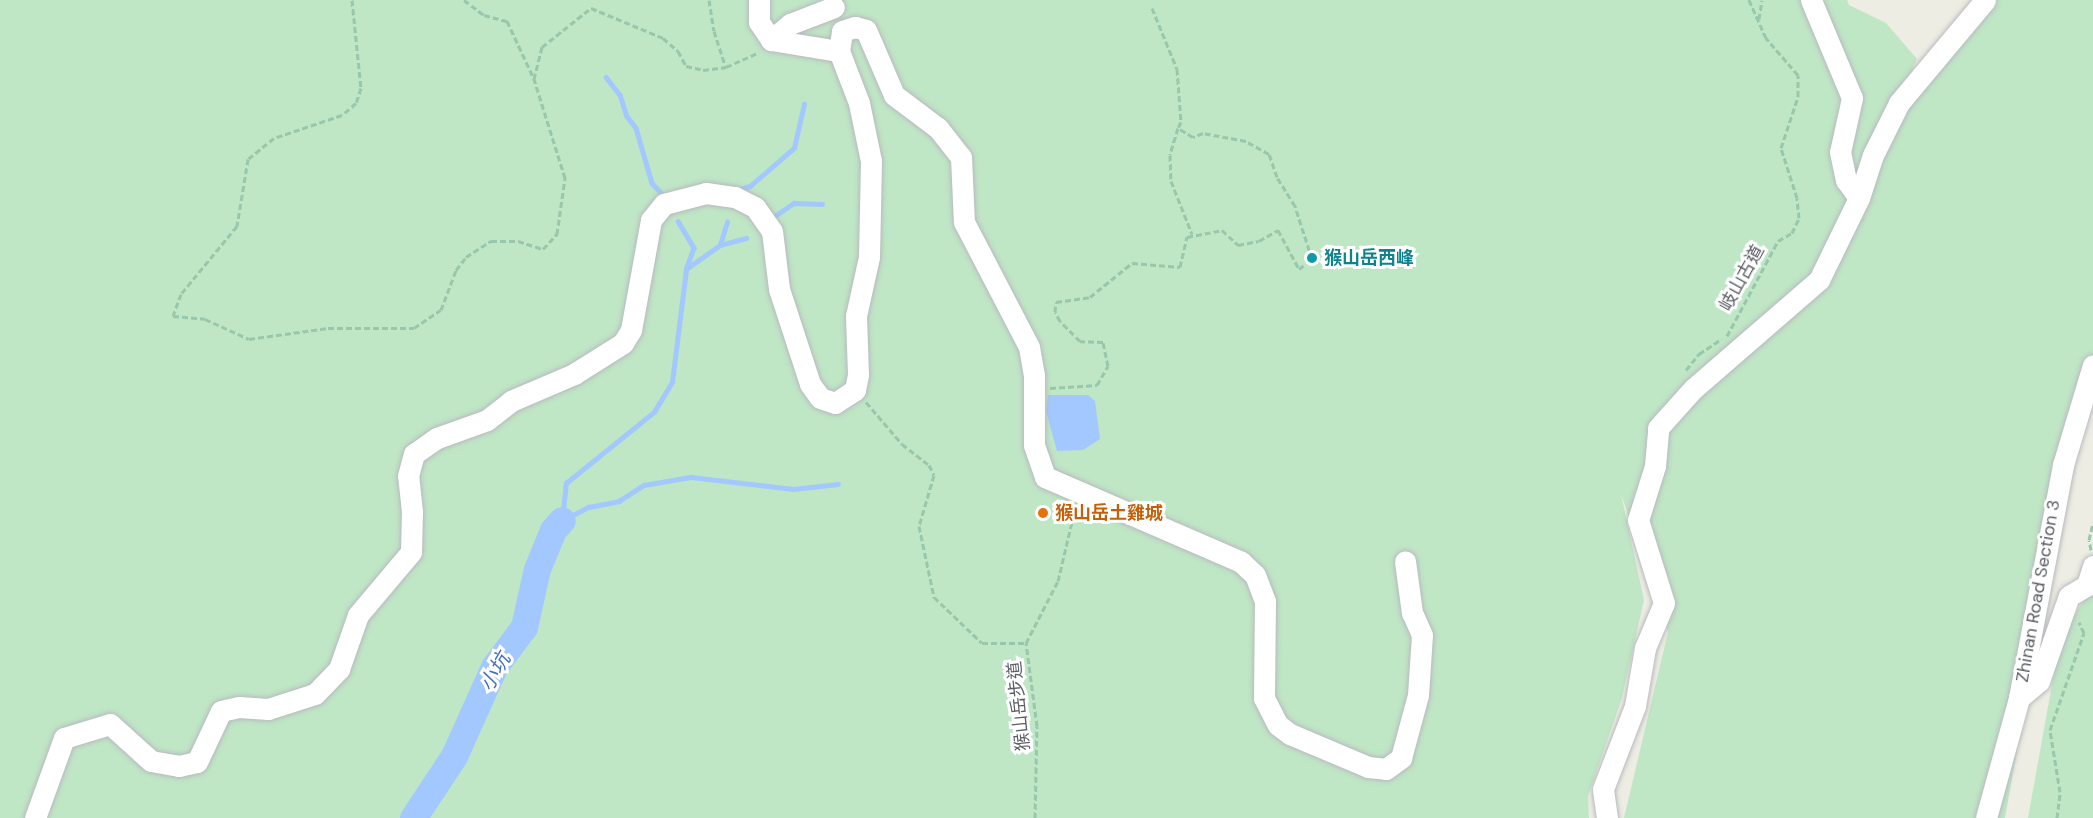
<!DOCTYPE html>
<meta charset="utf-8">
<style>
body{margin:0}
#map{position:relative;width:2093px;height:818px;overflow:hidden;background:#eeede3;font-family:"DM Sans","Noto Sans TC",sans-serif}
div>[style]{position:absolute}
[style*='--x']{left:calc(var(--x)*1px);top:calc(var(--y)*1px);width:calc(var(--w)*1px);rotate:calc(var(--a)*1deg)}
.green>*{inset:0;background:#bfe6c5}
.water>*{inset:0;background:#a2c8ff}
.stream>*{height:4.5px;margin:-2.25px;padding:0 2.25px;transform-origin:2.25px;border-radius:2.25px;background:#a2c8ff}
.river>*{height:27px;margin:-13.5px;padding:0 13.5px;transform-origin:13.5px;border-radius:13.5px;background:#a2c8ff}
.path>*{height:3px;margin-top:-1.5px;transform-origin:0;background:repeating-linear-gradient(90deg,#98c7ac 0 6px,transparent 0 9px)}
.roads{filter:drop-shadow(0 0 2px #b8babf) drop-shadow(0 0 2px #b8babf)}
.minor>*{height:21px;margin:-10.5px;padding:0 10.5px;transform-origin:10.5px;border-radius:10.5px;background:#fff}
.dots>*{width:16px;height:16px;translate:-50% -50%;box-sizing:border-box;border:3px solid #fff;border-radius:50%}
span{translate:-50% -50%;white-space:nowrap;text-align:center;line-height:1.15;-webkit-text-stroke:6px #fff;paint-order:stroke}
.culture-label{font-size:18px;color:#0d838f;font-weight:700}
.left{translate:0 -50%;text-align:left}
.street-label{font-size:18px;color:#5b5e64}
.food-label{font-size:18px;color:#c56008;font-weight:700}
.water-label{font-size:20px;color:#426ec4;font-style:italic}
</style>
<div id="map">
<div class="green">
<i style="clip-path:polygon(0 0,1847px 0,1849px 5px,1886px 23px,1917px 59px,1902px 93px,1988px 0,2093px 0,2093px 369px,2060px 509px,2005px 818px,1624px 818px,1668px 632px,1621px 494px,1644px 600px,1622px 698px,1588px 796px,1589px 818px,0 818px)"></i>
<i style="clip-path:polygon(2093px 584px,2093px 818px,2028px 818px,2060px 640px)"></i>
</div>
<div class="water">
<i style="clip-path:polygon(1048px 395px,1088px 395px,1095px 401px,1100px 439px,1083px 450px,1057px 451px,1046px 411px)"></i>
</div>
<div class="stream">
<i style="--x:606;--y:77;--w:23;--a:52"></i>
<i style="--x:620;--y:95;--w:22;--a:72"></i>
<i style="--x:627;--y:116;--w:15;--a:53"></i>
<i style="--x:636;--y:128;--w:57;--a:73.8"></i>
<i style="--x:652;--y:183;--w:18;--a:47"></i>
<i style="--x:737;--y:190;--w:14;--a:-17"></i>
<i style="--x:750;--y:186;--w:58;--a:-40.8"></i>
<i style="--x:794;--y:148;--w:45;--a:-77.2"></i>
<i style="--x:773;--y:217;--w:25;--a:-34"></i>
<i style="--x:794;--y:203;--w:28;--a:2"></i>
<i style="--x:678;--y:221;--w:31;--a:59"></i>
<i style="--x:694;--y:248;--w:20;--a:110"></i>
<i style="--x:720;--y:245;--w:24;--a:-73"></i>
<i style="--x:562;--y:520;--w:37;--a:-84"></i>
<i style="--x:566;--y:483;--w:113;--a:-38.9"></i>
<i style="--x:654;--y:412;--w:35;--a:-59"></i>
<i style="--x:672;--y:382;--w:114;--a:-82.9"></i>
<i style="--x:686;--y:269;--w:42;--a:-35.2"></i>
<i style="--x:720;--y:245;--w:27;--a:-15"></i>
<i style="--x:563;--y:520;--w:29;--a:-27"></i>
<i style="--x:589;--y:507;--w:31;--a:-11"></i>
<i style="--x:619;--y:501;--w:30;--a:-33"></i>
<i style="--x:644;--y:485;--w:48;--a:-9.7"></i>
<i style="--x:691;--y:477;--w:103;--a:6.7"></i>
<i style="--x:793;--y:489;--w:45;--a:-6.3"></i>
</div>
<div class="river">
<i style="--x:413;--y:818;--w:74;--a:-56.5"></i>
<i style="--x:454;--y:756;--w:98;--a:-65.8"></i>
<i style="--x:494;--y:667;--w:50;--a:-53.1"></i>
<i style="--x:524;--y:627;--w:59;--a:-77.4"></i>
<i style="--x:537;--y:569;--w:42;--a:-67.7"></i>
<i style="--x:553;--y:530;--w:13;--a:-48"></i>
</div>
<div class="path">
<i style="--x:352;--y:0;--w:88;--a:84.2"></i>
<i style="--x:361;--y:88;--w:16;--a:108"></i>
<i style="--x:356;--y:103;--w:18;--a:139"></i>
<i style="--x:342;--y:115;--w:72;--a:161.3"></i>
<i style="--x:274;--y:138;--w:33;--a:141"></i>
<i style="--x:248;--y:159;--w:68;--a:99.3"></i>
<i style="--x:237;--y:226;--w:88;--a:129.5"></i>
<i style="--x:181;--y:294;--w:23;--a:110"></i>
<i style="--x:173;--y:316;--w:32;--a:5"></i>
<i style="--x:205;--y:319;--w:48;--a:24.4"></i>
<i style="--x:249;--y:339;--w:80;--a:-7.9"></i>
<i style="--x:328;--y:328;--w:86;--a:0"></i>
<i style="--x:414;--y:328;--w:32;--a:-34"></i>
<i style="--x:441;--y:310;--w:43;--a:-69.4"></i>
<i style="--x:456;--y:270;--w:16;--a:-52"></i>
<i style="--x:466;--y:257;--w:30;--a:-33"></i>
<i style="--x:491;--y:241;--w:27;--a:0"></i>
<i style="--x:518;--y:241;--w:26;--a:18"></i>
<i style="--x:543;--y:249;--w:21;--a:-47"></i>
<i style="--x:557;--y:234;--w:57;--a:-81.9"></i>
<i style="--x:565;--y:178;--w:104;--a:-107.4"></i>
<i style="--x:464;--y:0;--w:25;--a:37"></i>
<i style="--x:484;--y:15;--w:24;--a:15"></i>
<i style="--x:507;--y:21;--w:64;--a:65"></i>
<i style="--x:534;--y:79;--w:33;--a:-76"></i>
<i style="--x:542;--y:47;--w:63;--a:-38.5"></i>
<i style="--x:591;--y:8;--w:78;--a:22.6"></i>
<i style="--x:663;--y:38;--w:20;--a:41"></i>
<i style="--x:678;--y:51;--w:17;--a:62"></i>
<i style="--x:686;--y:66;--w:17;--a:13"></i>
<i style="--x:703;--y:70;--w:23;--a:-7"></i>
<i style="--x:726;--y:67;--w:36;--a:-24"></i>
<i style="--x:709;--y:0;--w:31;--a:81"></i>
<i style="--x:714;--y:31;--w:38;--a:72"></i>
<i style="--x:1152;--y:8;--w:66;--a:67.7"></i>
<i style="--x:1177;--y:69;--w:53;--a:85.7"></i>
<i style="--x:1181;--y:122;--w:7;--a:117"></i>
<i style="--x:1759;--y:19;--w:19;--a:-81"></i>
<i style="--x:1727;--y:336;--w:108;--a:-61.8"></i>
<i style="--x:1778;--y:241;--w:16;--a:-30"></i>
<i style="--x:1792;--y:233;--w:17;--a:-65"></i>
<i style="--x:1799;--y:218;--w:20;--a:-96"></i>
<i style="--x:1797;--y:198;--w:52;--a:-107.7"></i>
<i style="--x:1781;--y:148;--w:54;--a:-71.6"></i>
<i style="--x:1798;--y:97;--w:22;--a:-90"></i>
<i style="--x:1798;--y:75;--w:49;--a:-130.9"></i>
<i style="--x:1766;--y:38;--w:42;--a:-114.1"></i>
<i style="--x:1686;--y:370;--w:21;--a:-51"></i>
<i style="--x:1699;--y:354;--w:27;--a:-34"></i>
<i style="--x:1050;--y:388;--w:47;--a:-3.7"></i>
<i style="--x:1097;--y:385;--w:22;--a:-60"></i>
<i style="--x:1108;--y:366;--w:25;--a:-102"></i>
<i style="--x:1103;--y:342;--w:23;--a:-178"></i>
<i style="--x:1080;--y:341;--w:28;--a:-135"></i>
<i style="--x:1060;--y:321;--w:10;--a:-119"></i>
<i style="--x:1055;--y:312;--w:10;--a:-84"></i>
<i style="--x:1056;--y:302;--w:34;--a:-8"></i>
<i style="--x:1090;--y:297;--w:54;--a:-39"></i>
<i style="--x:1132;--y:263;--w:48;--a:4.8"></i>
<i style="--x:1180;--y:267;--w:31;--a:-77"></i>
<i style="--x:1187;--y:237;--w:36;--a:-11"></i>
<i style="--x:1222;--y:230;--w:22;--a:43"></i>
<i style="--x:1238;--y:245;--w:21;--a:-11"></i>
<i style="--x:1259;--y:241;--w:22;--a:-30"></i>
<i style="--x:1278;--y:230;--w:44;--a:61.7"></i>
<i style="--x:1299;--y:269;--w:16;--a:-38"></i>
<i style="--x:1312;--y:259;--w:56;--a:-107.8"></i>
<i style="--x:1295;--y:206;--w:34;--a:-122"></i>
<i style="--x:1277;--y:177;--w:24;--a:-109"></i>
<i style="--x:1269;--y:154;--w:26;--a:-151"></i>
<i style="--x:1246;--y:141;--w:44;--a:-169.5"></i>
<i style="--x:1203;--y:133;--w:11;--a:158"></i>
<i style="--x:1193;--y:137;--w:17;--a:-149"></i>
<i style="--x:1178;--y:128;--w:28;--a:107"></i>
<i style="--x:1170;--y:155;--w:26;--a:88"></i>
<i style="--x:1171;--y:181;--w:57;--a:68.4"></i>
<i style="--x:866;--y:402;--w:55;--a:49.4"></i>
<i style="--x:902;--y:444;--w:34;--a:38"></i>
<i style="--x:929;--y:465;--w:11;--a:63"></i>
<i style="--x:934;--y:475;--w:53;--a:106.4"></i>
<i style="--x:919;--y:526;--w:73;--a:78.1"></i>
<i style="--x:934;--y:597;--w:66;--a:43.8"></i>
<i style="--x:982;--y:643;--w:44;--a:0"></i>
<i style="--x:2091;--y:550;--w:10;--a:-101"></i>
<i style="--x:2089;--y:540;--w:18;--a:-77"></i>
<i style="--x:1035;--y:818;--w:92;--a:-88.8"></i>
<i style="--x:1037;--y:726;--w:84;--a:-97.5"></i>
<i style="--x:1026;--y:643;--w:70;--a:-62.7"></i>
<i style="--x:1058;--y:581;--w:74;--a:-76.7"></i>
<i style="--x:2057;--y:818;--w:26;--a:-83"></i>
<i style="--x:2060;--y:792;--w:63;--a:-99.2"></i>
<i style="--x:2050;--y:730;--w:103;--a:-70.7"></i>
<i style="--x:2084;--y:633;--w:12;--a:-114"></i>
</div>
<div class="roads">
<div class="minor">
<i style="--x:759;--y:0;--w:22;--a:90"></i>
<i style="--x:759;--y:22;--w:22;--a:56"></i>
<i style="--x:771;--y:40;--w:69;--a:9.2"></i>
<i style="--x:1811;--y:0;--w:106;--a:67.3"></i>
<i style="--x:1852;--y:98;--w:55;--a:102.5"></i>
<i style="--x:1840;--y:152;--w:29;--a:78"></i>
<i style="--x:1846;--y:180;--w:22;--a:54"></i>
<i style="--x:771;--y:40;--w:25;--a:-40"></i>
<i style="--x:790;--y:24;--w:47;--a:-21.1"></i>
<i style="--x:2019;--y:698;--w:26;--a:-40"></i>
<i style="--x:2039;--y:681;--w:90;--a:-70.6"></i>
<i style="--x:2069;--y:596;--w:21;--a:-31"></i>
<i style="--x:2087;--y:585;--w:20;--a:-72"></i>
<i style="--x:35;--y:818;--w:85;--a:-70.1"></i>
<i style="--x:64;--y:738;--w:48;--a:-16.9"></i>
<i style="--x:110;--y:724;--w:55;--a:42.1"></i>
<i style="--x:151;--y:761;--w:28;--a:10"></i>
<i style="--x:179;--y:766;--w:18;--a:-13"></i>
<i style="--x:197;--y:762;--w:56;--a:-64.8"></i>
<i style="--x:221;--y:711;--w:18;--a:-13"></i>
<i style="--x:239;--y:707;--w:29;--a:4"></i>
<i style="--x:268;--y:709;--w:49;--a:-17.7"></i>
<i style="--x:315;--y:694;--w:35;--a:-46"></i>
<i style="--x:339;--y:669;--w:57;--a:-70.6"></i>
<i style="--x:358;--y:615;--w:82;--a:-49.9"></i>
<i style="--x:411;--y:552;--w:40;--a:-88.6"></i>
<i style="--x:412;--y:512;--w:36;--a:-96"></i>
<i style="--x:408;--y:476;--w:23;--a:-75"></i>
<i style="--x:414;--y:454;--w:28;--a:-35"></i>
<i style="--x:437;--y:438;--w:53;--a:-19.8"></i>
<i style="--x:487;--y:420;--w:31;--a:-38"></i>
<i style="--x:511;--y:401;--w:69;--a:-23.2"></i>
<i style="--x:574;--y:374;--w:58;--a:-32.3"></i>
<i style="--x:623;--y:343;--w:15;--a:-58"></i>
<i style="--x:631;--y:330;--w:112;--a:-79.7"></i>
<i style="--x:651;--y:220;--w:21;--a:-51"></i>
<i style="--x:664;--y:204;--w:43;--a:-14.7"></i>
<i style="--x:706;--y:193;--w:29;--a:8"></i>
<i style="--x:735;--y:197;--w:22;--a:27"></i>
<i style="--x:755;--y:207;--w:29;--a:55"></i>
<i style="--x:772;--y:231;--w:58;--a:83.1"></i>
<i style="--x:779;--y:289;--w:100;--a:71.9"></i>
<i style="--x:810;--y:384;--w:17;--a:54"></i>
<i style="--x:820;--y:398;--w:16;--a:18"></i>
<i style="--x:835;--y:403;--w:24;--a:-33"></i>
<i style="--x:855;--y:390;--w:16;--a:-79"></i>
<i style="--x:858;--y:374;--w:58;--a:-92"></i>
<i style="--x:856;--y:316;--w:60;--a:-77.6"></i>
<i style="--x:869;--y:257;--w:96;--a:-88.8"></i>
<i style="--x:871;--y:161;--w:59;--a:-101.7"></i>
<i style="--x:859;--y:103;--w:56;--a:-111"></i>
<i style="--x:839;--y:51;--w:20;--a:-81"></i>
<i style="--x:842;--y:31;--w:14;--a:-17"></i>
<i style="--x:855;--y:27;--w:11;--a:15"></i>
<i style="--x:866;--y:30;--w:71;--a:66.7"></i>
<i style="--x:894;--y:95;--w:55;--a:36.9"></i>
<i style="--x:938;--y:128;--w:37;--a:52"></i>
<i style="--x:961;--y:157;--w:65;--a:87.4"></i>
<i style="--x:964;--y:222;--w:141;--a:62.5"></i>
<i style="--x:1029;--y:347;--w:27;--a:80"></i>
<i style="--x:1034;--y:374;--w:71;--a:90"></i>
<i style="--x:1034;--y:445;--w:34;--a:71"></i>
<i style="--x:1045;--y:477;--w:214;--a:23.4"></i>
<i style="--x:1241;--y:562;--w:19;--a:43"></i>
<i style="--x:1255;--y:575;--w:28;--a:69"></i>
<i style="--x:1265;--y:601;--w:97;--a:90.6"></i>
<i style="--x:1264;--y:698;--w:30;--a:63"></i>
<i style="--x:1278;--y:725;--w:15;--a:37"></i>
<i style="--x:1290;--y:734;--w:85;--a:22.9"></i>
<i style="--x:1368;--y:767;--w:18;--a:6"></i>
<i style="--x:1386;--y:769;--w:19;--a:-36"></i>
<i style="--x:1401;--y:758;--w:65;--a:-74.9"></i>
<i style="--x:1418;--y:695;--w:60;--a:-86.2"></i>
<i style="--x:1422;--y:635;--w:24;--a:-114"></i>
<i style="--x:1412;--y:613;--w:52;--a:-97.7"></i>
<i style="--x:1607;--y:818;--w:29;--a:-98"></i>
<i style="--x:1603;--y:789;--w:89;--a:-68.9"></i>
<i style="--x:1635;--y:706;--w:59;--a:-80.2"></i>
<i style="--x:1645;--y:648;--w:49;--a:-67.1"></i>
<i style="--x:1664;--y:603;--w:87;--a:-107.4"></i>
<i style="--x:1638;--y:520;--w:57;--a:-72.5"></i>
<i style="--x:1655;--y:466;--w:38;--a:-85"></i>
<i style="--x:1658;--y:428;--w:52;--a:-48.1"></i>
<i style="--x:1693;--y:389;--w:167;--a:-40.9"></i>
<i style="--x:1819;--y:280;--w:91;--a:-64"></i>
<i style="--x:1859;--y:198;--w:45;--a:-72"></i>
<i style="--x:1873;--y:155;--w:58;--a:-63.4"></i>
<i style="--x:1899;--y:103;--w:134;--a:-50.1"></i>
<i style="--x:1986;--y:818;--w:124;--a:-74.6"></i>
<i style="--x:2019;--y:698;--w:237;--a:-79.3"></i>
<i style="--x:2063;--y:465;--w:104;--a:-73.3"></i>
</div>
</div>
<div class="dots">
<i style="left:1312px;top:258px;background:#0f9aa8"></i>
<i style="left:1043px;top:513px;background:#e8710a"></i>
</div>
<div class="culture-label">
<span class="left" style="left:1324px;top:258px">猴山岳西峰</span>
</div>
<div class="street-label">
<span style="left:1742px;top:278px;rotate:-61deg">岐山古道</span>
<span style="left:2038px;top:591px;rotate:-80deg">Zhinan Road Section 3</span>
<span style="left:1019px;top:706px;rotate:-96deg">猴山岳步道</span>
</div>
<div class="food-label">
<span class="left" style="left:1055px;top:513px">猴山岳土雞城</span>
</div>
<div class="water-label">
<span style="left:495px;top:672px;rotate:-60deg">小坑</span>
</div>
</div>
